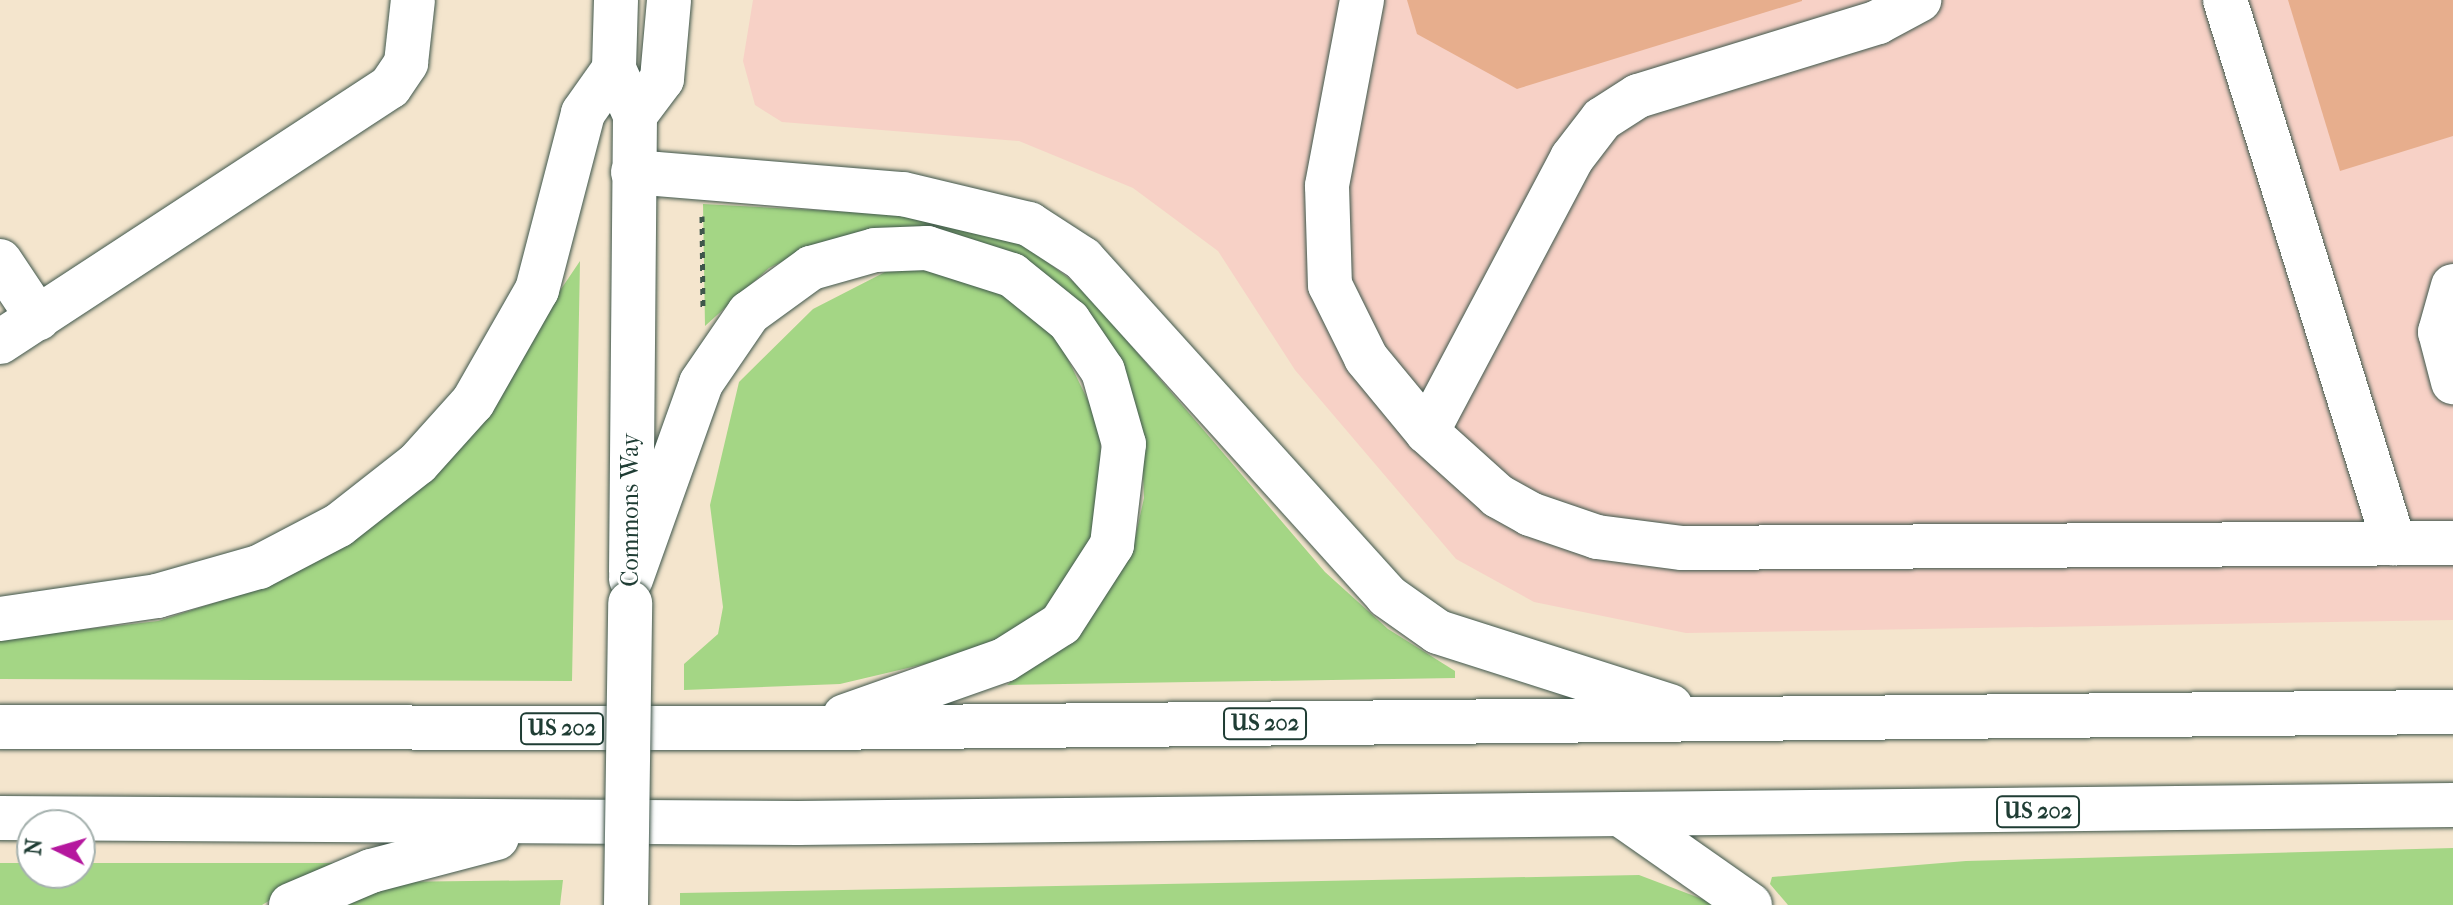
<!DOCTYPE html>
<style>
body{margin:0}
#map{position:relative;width:2453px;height:905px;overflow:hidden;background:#f4e5cd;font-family:"IM FELL French Canon",serif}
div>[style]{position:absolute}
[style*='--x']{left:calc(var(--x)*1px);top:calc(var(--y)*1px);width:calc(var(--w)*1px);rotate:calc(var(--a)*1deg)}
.built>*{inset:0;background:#f7d1c6}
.green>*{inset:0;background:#a4d685}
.building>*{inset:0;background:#e7ae8d}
.path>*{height:5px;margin-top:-2.5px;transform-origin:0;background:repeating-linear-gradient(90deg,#3f564b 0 6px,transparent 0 12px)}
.roads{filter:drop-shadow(0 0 2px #3f564b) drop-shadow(0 0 2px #3f564b)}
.minor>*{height:44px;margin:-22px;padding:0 22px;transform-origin:22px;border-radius:22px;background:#fff}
.highway>*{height:44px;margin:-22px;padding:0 22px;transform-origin:22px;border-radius:22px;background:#fff}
.bridges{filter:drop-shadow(0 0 2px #3f564b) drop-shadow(0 0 2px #3f564b)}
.minor-bridge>*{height:44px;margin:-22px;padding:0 22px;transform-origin:22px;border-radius:22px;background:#fff}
span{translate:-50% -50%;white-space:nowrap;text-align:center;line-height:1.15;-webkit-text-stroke:6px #fff;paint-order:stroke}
.shield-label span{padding:2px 6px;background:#fff;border:2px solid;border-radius:6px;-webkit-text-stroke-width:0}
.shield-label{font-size:22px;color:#1f3d34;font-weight:700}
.street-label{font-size:24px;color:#1f3d34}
.north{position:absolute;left:16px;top:809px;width:80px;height:80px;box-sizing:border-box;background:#fff;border:2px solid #a5b1ae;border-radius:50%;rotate:275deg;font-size:22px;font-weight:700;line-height:32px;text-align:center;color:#1f3d34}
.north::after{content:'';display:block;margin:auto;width:28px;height:36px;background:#b5179e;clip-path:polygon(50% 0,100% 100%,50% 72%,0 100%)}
</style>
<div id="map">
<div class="built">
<i style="clip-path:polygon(753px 0,2453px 0,2453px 620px,1686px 633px,1534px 602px,1456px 559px,1295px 370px,1218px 251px,1133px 188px,1019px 141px,782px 122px,755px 105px,743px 61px)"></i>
</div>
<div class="green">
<i style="clip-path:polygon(703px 204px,927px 216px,1016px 239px,1082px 288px,1325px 572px,1388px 629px,1455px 671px,1455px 678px,1007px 685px,1100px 605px,1135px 538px,1144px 498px,1141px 425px,1114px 351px,1009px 253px,935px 229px,819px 244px,769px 268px,705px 326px)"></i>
<i style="clip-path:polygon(580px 261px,572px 681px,0 679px,0 639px,158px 621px,245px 593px,443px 464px)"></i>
<i style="clip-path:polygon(891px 269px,936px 270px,1011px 298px,1059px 341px,1100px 425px,1102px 512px,1087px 550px,1043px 615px,997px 647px,840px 684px,684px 690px,684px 664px,718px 634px,723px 607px,710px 505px,739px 382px,813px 309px)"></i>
<i style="clip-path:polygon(2453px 848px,2453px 905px,1788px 905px,1770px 884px,1772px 877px,1966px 861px)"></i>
<i style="clip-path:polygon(0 863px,32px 863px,32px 873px,80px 873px,80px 863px,334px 863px,262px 905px,0 905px)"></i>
<i style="clip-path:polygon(1639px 875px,1718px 905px,680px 905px,680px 893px)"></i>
<i style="clip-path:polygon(563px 880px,560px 905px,335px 905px,388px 882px)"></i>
</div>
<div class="building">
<i style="clip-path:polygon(1407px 0,1802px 0,1802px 1px,1517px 89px,1417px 34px)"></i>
<i style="clip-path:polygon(2288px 0,2453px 0,2453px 136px,2340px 171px)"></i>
</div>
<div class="path">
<i style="--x:702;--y:216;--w:94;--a:89.4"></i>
</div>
<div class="roads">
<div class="minor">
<i style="--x:616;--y:0;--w:69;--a:91.7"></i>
<i style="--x:614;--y:69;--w:51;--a:65.5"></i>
<i style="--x:635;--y:115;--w:457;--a:90.5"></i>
<i style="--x:1362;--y:0;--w:189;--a:100.7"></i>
<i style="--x:1327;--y:186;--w:99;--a:88.3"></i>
<i style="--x:1330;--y:285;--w:81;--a:63.7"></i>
<i style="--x:1366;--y:358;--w:96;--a:50.5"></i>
<i style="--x:1427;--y:432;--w:96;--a:42"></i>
<i style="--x:1498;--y:496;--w:37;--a:29"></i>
<i style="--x:1530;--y:514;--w:71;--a:18.9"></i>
<i style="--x:1597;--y:537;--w:86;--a:7.4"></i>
<i style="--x:1682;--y:548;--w:771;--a:-0.37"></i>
<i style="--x:2225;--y:0;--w:569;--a:72.71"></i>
<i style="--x:635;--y:115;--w:45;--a:-53.1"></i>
<i style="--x:662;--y:79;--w:79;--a:-84.9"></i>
<i style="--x:0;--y:261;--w:69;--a:56.3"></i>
<i style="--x:2453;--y:286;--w:48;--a:105.8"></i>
<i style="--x:2440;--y:332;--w:52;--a:75.4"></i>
<i style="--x:0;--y:342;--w:466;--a:-33.2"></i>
<i style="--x:390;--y:87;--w:29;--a:-56"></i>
<i style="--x:406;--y:63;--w:63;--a:-83.7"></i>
<i style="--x:1427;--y:432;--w:310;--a:-62.1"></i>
<i style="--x:1572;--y:158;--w:49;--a:-52.4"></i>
<i style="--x:1602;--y:119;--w:43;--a:-32.6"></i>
<i style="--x:1638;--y:96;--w:251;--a:-17.1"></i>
<i style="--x:1878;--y:22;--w:47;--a:-28.2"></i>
</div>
<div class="highway">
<i style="--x:633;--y:172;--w:271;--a:4.7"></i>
<i style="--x:903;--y:194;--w:130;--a:13.4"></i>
<i style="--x:1029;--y:224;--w:64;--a:32.9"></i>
<i style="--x:1083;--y:259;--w:454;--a:47.9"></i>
<i style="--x:1387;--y:596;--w:62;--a:35.2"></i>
<i style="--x:1438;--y:632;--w:244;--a:17.7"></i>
<i style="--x:631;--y:579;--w:208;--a:-70.3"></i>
<i style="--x:701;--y:383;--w:85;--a:-55.6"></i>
<i style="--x:749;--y:313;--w:77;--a:-36"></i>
<i style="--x:811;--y:268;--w:66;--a:-15.7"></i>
<i style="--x:875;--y:250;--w:52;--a:-2.2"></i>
<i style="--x:927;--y:248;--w:89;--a:17.6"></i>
<i style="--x:1012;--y:275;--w:73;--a:38.9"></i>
<i style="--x:1069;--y:321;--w:60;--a:55.8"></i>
<i style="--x:1103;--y:371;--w:76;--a:74"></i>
<i style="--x:1124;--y:444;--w:102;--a:96.8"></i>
<i style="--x:1112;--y:545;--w:94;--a:122.8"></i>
<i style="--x:1061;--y:624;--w:67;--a:147.7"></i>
<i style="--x:1004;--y:660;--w:169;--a:160.6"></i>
<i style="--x:0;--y:619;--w:159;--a:-8.3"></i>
<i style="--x:157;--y:596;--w:106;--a:-15.9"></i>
<i style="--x:259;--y:567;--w:90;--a:-27.7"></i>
<i style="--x:339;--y:525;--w:100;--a:-38.1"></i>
<i style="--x:418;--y:463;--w:82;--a:-48"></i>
<i style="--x:473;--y:402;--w:129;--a:-60.3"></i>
<i style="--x:537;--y:290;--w:183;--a:-75.4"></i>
<i style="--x:583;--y:113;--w:54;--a:-54.8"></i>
<i style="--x:0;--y:727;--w:811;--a:0.07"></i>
<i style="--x:811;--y:728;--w:1642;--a:-0.56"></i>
<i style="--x:1623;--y:816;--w:155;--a:35"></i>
<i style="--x:0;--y:818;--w:798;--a:0.36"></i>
<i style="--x:798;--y:823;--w:1655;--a:-0.62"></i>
<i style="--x:291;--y:905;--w:87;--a:-23"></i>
<i style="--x:371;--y:871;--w:130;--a:-14.7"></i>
</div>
</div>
<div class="bridges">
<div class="minor-bridge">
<i style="--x:626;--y:905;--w:302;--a:-89.2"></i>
</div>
</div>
<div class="shield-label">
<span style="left:1265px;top:724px">US 202</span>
<span style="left:562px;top:729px">US 202</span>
<span style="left:2038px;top:812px">US 202</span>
</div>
<div class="street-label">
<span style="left:631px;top:510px;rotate:-90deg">Commons Way</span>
</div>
<div class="north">N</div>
</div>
